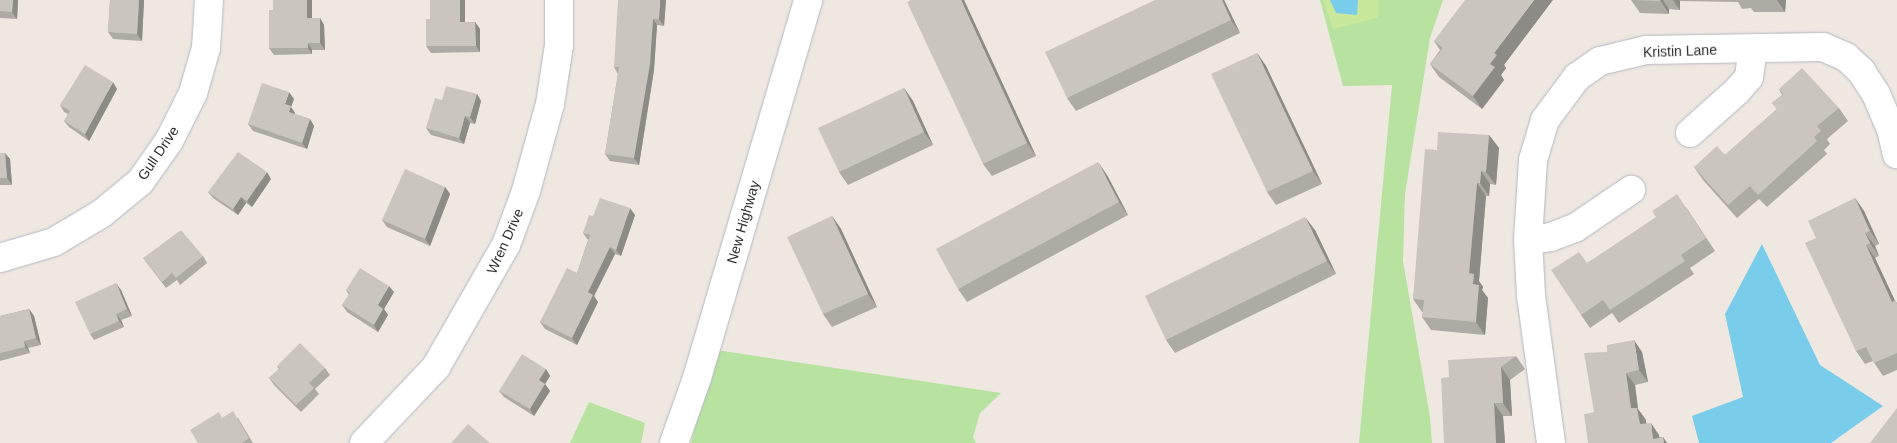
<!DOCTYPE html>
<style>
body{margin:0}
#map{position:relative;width:1897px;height:443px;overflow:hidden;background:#eee8e1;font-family:Helvetica,sans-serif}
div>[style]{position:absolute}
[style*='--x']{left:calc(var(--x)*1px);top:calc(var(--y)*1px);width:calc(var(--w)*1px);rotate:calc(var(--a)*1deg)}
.green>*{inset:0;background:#b7e2a0}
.pitch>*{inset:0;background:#c9e89c}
.water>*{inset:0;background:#79cdeb}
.roads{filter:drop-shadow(0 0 1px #b4b7c0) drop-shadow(0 0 1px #b4b7c0)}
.minor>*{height:28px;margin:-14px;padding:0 14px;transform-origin:14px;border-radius:14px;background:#fff}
.wall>*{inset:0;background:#aeaaa4}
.shaded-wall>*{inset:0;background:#8d8b86}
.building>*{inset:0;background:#cac6bf}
span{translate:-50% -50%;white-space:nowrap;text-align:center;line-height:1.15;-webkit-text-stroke:5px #fff;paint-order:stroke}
.street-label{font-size:14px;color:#2d2d2d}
</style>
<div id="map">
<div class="green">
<i style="clip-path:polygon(1320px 0,1443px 0,1430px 38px,1405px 194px,1403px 261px,1430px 417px,1432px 443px,1359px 443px,1392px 85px,1343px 86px)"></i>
<i style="clip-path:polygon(716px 350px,1001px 393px,980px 413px,973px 437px,976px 443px,691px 443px)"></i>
<i style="clip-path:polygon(589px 402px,645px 423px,641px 443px,570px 443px)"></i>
</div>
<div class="pitch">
<i style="clip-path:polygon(1323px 0,1378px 0,1378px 18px,1333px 29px)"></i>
</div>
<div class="water">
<i style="clip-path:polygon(1330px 0,1358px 0,1357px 15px,1336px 13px)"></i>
<i style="clip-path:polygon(1762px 244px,1820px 365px,1883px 406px,1831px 443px,1699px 443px,1692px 416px,1743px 397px,1725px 314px)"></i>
</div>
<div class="roads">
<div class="minor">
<i style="--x:1690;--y:133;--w:63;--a:-41.8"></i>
<i style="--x:1737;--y:91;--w:18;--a:-49"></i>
<i style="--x:1749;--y:77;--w:28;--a:-82"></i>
<i style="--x:1528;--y:240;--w:23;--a:-7"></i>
<i style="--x:1551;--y:237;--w:26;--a:-21"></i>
<i style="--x:1575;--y:228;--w:68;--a:-34.2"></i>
<i style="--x:0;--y:258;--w:56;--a:-16.5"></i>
<i style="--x:54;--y:242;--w:55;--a:-30.8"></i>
<i style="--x:101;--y:214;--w:50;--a:-39.4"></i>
<i style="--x:140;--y:182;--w:50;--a:-54.7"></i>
<i style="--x:169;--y:141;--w:54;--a:-63.4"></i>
<i style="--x:193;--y:93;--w:47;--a:-73.9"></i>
<i style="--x:206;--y:48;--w:48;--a:-86.4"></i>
<i style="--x:364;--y:443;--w:105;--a:-46.5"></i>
<i style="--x:436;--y:367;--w:141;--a:-60.2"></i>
<i style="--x:506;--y:245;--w:58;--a:-69.7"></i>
<i style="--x:526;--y:191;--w:90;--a:-74.6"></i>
<i style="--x:550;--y:104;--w:60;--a:-81.3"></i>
<i style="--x:559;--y:45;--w:45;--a:-90"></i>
<i style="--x:674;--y:443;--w:69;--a:-70.5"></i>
<i style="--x:697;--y:378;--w:394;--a:-73.6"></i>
<i style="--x:1551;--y:443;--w:149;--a:-97.7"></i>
<i style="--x:1531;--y:295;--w:55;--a:-93.1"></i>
<i style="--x:1528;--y:240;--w:80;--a:-86.4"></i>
<i style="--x:1533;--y:160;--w:42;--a:-73.3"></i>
<i style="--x:1545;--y:120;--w:54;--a:-53.3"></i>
<i style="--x:1577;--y:77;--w:28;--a:-35"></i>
<i style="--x:1600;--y:61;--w:47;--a:-13.4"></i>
<i style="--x:1646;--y:50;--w:177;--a:-1"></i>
<i style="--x:1823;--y:47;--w:25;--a:23"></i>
<i style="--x:1846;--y:57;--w:21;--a:43"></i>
<i style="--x:1861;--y:71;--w:27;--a:57"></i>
<i style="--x:1876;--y:94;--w:38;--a:67"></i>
<i style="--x:1891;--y:129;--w:26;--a:77"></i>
</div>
</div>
<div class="wall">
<i style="clip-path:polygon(0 0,18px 0,17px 19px,0 18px)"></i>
<i style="clip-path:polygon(110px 0,144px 0,142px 41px,113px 39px,108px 32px)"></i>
<i style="clip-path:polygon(465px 0,465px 22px,475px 22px,480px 29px,480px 52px,431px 53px,426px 46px,430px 19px)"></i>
<i style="clip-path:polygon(666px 0,664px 26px,657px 25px,654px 70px,639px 165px,610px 161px,605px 154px,618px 74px,614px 67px)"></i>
<i style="clip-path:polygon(964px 0,1036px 156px,992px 176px,983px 164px)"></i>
<i style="clip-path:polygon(1224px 0,1240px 33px,1076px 111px,1067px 98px)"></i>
<i style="clip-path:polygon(1631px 0,1786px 0,1785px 12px,1754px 12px,1751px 8px,1742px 9px,1738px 2px,1680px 1px,1680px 10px,1669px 9px,1669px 14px,1640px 13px)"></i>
<i style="clip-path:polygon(312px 18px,320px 18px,324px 25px,325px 50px,312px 50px,312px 54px,274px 55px,269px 48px)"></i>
<i style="clip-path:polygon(1434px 41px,1504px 65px,1506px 68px,1501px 75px,1504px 80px,1482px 109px,1439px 77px,1430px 64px,1440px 50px)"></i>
<i style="clip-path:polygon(1257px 53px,1266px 66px,1322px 184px,1276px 205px,1267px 192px)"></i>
<i style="clip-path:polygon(904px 88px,913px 101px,933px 145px,848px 185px,839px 172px)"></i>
<i style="clip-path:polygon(117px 89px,89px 141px,69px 127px,64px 121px,68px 114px,64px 112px,60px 105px)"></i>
<i style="clip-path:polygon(1779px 89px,1839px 108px,1848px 121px,1827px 139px,1830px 144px,1824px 150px,1827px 154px,1767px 207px,1759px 199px,1737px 218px,1703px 180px,1694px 167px,1725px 155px,1777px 109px,1772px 103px,1782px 95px)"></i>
<i style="clip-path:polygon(477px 94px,481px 101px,475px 124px,470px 123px,464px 144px,431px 135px,426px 128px,442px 100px)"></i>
<i style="clip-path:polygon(294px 99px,291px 107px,295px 113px,295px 114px,310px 119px,314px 126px,307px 149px,253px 131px,248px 124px)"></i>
<i style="clip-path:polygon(1489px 135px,1499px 148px,1496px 185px,1490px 184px,1489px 196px,1486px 196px,1479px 281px,1483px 287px,1482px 290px,1488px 298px,1485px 335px,1431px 330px,1422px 317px,1423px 312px,1422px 312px,1413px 299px,1437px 150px)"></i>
<i style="clip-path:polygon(0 153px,10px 159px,12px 185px,0 185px)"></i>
<i style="clip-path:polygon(1107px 175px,1128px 215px,967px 302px,958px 289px)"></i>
<i style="clip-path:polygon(271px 179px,252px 207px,246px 203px,238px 215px,213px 198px,208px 192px)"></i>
<i style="clip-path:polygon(445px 187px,450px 194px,430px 246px,387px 227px,382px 220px)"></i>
<i style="clip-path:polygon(1855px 198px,1864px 211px,1879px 244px,1875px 246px,1879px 256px,1875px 258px,1895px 301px,1897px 303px,1897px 370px,1883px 376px,1873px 361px,1865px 364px,1856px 351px,1816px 238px)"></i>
<i style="clip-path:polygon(1686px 207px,1715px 251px,1690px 268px,1694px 274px,1619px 323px,1612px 313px,1590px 328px,1581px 315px,1587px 263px)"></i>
<i style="clip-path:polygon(635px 215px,621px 256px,615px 254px,594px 296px,598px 302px,577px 345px,545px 329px,540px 322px,577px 273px,588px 240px,583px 233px,593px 216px)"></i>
<i style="clip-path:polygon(832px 216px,841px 229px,877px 307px,832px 327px,823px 314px)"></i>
<i style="clip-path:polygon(1315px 230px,1336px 274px,1175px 353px,1166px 340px)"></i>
<i style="clip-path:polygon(203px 256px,207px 263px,180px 285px,177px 280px,166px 288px,143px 258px)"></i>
<i style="clip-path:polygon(121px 290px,132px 316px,121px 320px,124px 327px,94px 340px,90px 334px)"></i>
<i style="clip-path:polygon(346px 290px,394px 292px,384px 309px,388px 315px,378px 332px,347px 312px,342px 305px,349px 295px)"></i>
<i style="clip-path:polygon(29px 309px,34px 316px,41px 345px,28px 348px,30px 353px,0 361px,0 316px)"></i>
<i style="clip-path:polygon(1642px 352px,1648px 382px,1635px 385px,1638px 409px,1646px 420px,1646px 423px,1659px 435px,1659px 437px,1663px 437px,1667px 443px,1588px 443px,1594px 412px)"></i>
<i style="clip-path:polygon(1516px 356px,1525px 369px,1510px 380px,1512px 416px,1503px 416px,1505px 443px,1444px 443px,1449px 377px)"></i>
<i style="clip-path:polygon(277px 366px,325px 368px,330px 375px,315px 389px,319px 394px,301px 412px,274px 385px,269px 378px,279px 369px)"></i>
<i style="clip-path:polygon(546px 369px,550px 376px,545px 384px,550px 391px,534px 416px,504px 397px,499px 391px)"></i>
<i style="clip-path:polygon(223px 418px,238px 418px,253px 443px,198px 443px)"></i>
</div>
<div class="shaded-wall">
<i style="clip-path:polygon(13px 0,18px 0,17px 19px,12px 12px)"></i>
<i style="clip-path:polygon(139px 0,144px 0,142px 41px,137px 34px)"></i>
<i style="clip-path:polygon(307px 0,312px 0,312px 25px,307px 18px)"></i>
<i style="clip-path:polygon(460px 0,465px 0,465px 29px,460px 22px)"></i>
<i style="clip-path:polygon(660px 0,666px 0,664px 26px,659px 19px)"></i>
<i style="clip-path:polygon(961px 0,964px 0,1036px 156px,1027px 143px)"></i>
<i style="clip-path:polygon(1222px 0,1224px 0,1240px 33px,1231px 20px)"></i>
<i style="clip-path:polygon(1534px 0,1553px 0,1504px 65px,1506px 68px,1501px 75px,1504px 80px,1482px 109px,1473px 96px,1490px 64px,1494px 53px)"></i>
<i style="clip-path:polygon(1660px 0,1663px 0,1669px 9px,1669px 14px)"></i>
<i style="clip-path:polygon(1673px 0,1679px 0,1680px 1px,1680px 10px)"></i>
<i style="clip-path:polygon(1777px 0,1786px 0,1785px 12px)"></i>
<i style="clip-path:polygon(320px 18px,324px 25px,325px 50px,320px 43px)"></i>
<i style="clip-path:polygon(653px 19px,657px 25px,654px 70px,639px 165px,634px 158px)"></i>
<i style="clip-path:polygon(475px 22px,480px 29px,480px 52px,476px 46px)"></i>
<i style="clip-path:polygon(308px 43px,312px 50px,312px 54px,308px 48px)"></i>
<i style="clip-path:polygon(1257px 53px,1266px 66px,1322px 184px,1313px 171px)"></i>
<i style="clip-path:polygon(113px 82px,117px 89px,89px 141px,85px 134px)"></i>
<i style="clip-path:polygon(904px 88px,913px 101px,933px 145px,924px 132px)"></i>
<i style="clip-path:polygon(289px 92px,294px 99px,291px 107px,295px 113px,293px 119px,285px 104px)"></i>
<i style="clip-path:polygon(477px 94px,481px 101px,475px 124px,470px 117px)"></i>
<i style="clip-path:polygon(465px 116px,470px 123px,464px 144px,459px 138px)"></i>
<i style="clip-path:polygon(310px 119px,314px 126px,307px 149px,302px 143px)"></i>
<i style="clip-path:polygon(1489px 135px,1499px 148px,1496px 185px,1486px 172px)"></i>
<i style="clip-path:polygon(5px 153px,10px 159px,12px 185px,7px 178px)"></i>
<i style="clip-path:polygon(1098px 162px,1107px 175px,1128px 215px,1119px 202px)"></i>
<i style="clip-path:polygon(1481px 171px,1490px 184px,1489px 196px,1480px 183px)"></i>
<i style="clip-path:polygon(267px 172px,271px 179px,252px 207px,247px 201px)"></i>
<i style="clip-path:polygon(1477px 183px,1486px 196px,1479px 281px,1483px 287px,1482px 290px,1488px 298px,1485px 335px,1476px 322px,1473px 284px,1469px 273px)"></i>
<i style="clip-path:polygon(445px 187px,450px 194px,430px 246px,425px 239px)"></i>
<i style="clip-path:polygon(241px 197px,246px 203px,238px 215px,233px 209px)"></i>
<i style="clip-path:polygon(1855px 198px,1864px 211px,1879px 244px,1870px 231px)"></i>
<i style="clip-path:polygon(630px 208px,635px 215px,621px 256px,616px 250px)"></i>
<i style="clip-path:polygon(832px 216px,841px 229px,877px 307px,868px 294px)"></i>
<i style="clip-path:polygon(1305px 217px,1315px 230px,1336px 274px,1327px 261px)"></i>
<i style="clip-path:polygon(1865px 233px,1875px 246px,1879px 256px,1870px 243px)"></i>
<i style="clip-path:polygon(1866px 245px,1875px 258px,1897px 305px,1892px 302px)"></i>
<i style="clip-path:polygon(610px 247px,615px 254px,594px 296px,598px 302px,577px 345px,572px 338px,588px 292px)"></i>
<i style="clip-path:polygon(116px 283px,121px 290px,132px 316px,127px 309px)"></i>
<i style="clip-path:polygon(389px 286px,394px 292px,384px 309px,388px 315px,378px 332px,374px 325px,378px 305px)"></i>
<i style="clip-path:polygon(29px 309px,34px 316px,41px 345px,36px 338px)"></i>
<i style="clip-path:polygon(116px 314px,121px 320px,124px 327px,119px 321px)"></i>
<i style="clip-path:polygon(1634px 340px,1642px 352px,1648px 382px,1639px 370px)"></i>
<i style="clip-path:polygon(24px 341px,28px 348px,30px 353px,25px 347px)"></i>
<i style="clip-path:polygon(1501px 367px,1510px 380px,1512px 416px,1503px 403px)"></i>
<i style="clip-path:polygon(546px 369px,550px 376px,545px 384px,550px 391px,534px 416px,530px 409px,539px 380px)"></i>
<i style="clip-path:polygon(1626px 373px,1635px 385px,1638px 409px,1646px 420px,1648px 437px,1640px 424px,1631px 408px)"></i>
<i style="clip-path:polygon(1494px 403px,1503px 416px,1505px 443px,1496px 443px)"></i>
<i style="clip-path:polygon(1651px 423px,1659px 435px,1660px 443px,1653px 439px)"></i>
<i style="clip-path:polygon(1663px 437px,1667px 443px,1664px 443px)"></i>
</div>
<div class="building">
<i style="clip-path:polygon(0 0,13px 0,12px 12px,0 11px)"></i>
<i style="clip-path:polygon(110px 0,139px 0,137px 34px,108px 32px)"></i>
<i style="clip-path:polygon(273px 0,307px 0,307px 18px,320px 18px,320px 43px,308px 43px,308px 48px,269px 48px,269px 10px,273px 10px)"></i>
<i style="clip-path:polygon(430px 0,460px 0,460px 22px,475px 22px,476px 46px,426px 46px,426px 19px,430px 19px)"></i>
<i style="clip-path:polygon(618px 0,660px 0,659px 19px,653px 19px,650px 64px,634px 158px,605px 154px,619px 67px,614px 67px)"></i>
<i style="clip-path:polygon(911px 0,961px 0,1027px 143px,983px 164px,907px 2px)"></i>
<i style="clip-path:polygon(1155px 0,1222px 0,1231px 20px,1067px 98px,1045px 52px)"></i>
<i style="clip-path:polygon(1465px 0,1534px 0,1494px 53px,1497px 55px,1490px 64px,1495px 67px,1473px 96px,1430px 64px,1443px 48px,1434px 41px)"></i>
<i style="clip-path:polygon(1631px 0,1660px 0,1660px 1px)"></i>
<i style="clip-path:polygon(1257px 53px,1313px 171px,1267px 192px,1211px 74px)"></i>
<i style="clip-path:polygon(85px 65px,113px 82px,85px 134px,64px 121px,70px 111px,60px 105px)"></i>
<i style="clip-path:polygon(1802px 68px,1839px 108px,1817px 126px,1821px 131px,1814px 137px,1817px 141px,1758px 195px,1750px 186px,1728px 205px,1694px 167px,1717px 146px,1725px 155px,1777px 109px,1772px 103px,1783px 94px,1779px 89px)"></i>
<i style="clip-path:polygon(262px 83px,289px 92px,285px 104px,291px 106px,289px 112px,310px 119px,302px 143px,248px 124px)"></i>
<i style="clip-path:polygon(446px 86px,477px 94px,470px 117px,465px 116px,459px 138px,426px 128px,435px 98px,442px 100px)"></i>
<i style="clip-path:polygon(904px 88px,924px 132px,839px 172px,818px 128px)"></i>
<i style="clip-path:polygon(1438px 132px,1489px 135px,1486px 172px,1481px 171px,1480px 183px,1477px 183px,1469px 273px,1474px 274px,1473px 284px,1479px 285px,1476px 322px,1422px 317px,1424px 300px,1413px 299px,1425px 149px,1437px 150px)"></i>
<i style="clip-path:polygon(238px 152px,267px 172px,247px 201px,241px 197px,233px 209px,208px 192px)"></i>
<i style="clip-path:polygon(0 153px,5px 153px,7px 178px,0 178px)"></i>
<i style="clip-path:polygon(1098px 162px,1119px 202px,958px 289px,936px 249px)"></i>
<i style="clip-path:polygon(405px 169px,445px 187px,425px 239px,382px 220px)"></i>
<i style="clip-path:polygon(1677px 194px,1706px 238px,1681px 255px,1685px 261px,1610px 310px,1603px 300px,1581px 315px,1551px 270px,1579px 252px,1587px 263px,1656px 217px,1652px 211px)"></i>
<i style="clip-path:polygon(600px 198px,630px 208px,616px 250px,610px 247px,588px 292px,593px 295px,572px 338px,540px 322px,567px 268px,577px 273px,590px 235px,583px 233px,589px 215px,593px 216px)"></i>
<i style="clip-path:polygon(1855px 198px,1870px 231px,1865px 233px,1870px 243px,1866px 245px,1892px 302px,1895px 300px,1897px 304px,1897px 353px,1874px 363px,1866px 347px,1856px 351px,1805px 243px,1816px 238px,1808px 221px)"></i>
<i style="clip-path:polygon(832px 216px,868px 294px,823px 314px,787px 237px)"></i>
<i style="clip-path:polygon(1305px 217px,1327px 261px,1166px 340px,1145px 296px)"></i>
<i style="clip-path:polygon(181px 230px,203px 256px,176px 278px,172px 273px,162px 282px,143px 258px)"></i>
<i style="clip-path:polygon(360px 268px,389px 286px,378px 305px,383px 309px,374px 325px,342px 305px,350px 293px,346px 290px)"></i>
<i style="clip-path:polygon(116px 283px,127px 309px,116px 314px,119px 321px,90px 334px,75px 302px)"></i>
<i style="clip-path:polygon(29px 309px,36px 338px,24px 341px,25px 347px,0 353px,0 316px)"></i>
<i style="clip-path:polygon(1634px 340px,1639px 370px,1626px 373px,1631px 408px,1637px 408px,1640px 424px,1651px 423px,1653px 439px,1663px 437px,1664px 443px,1588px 443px,1584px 414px,1594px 412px,1584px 353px,1607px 352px,1607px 345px)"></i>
<i style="clip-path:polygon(300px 343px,325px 368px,309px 383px,314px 388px,296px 405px,269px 378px,280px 368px,277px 366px)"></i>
<i style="clip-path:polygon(522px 354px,546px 369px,539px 380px,545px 384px,530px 409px,499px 391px)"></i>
<i style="clip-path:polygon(1516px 356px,1501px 367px,1503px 403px,1494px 403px,1496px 443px,1444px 443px,1441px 378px,1449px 377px,1448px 360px)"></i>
<i style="clip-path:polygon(1897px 408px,1897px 443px,1870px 443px)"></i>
<i style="clip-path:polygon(233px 411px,249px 438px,242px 443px,198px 443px,190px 430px,219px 412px,222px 418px)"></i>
<i style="clip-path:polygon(468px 424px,490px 443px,451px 443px)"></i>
</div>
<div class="street-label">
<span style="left:1680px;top:51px;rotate:-2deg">Kristin Lane</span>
<span style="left:158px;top:153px;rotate:-56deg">Gull Drive</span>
<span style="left:743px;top:222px;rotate:-74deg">New Highway</span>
<span style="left:505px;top:241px;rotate:-66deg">Wren Drive</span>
</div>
</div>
